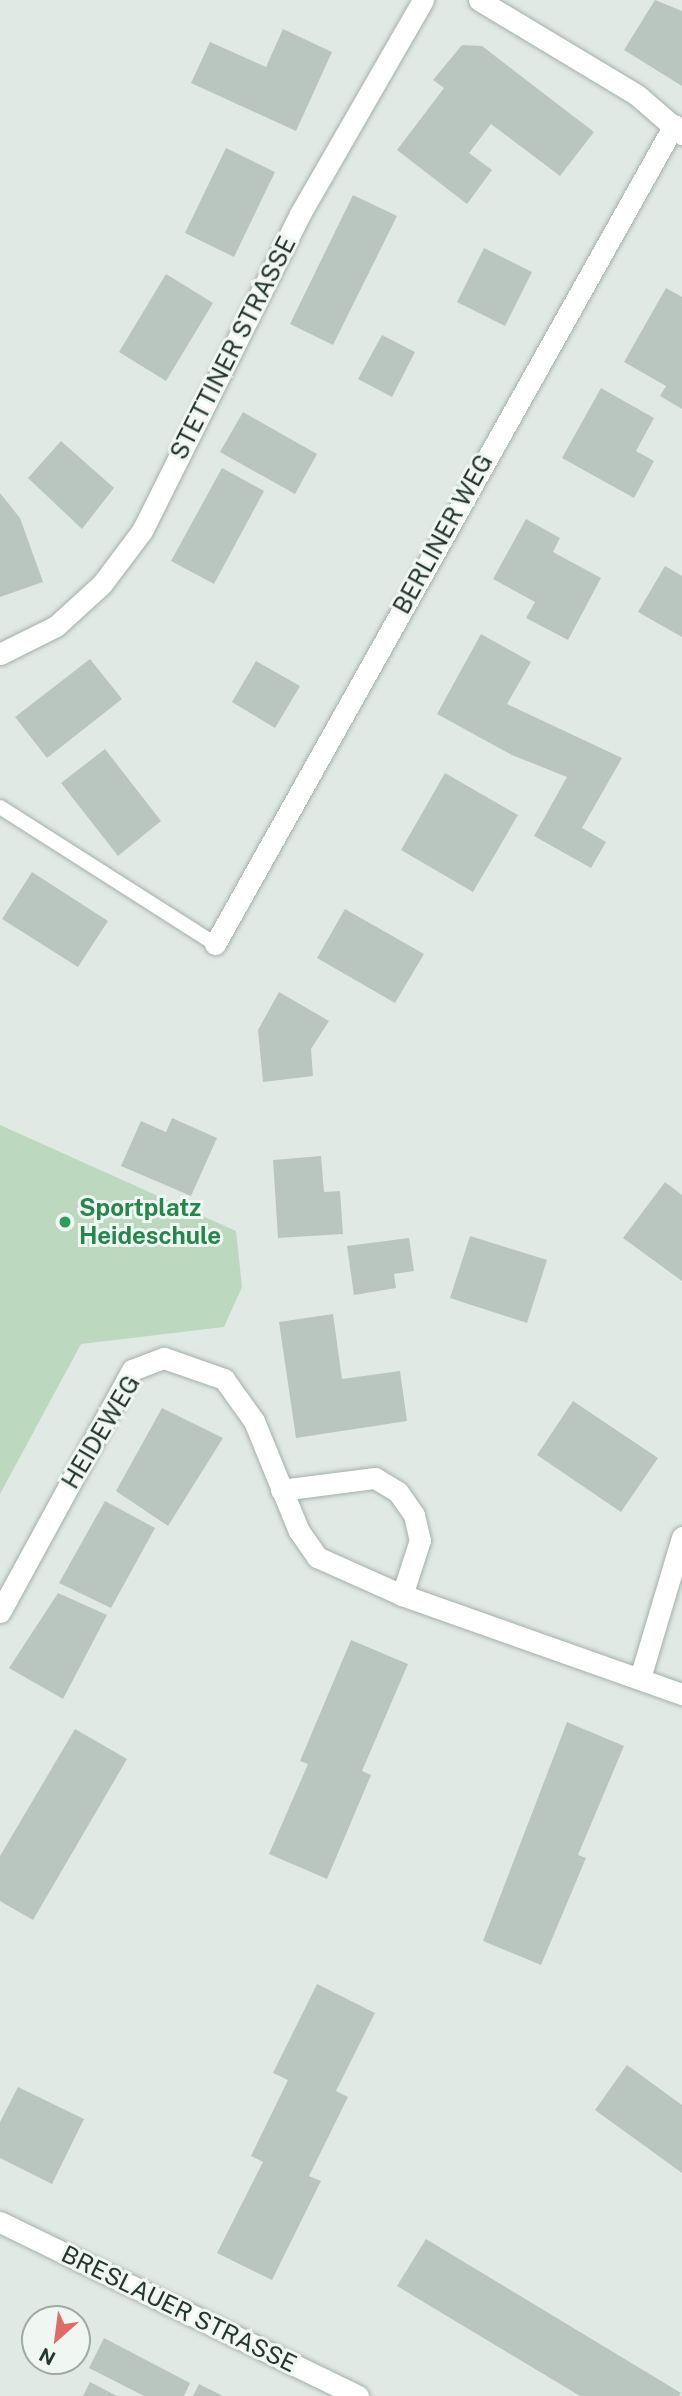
<!DOCTYPE html>
<style>
body{margin:0}
#map{position:relative;width:682px;height:2396px;overflow:hidden;background:#e1e9e4;font-family:"Public Sans",sans-serif}
div>[style]{position:absolute}
[style*='--x']{left:calc(var(--x)*1px);top:calc(var(--y)*1px);width:calc(var(--w)*1px);rotate:calc(var(--a)*1deg)}
.green>*{inset:0;background:#bcd8be}
.building>*{inset:0;background:#b9c6bf}
.roads{filter:drop-shadow(0 0 2px #a4b0aa) drop-shadow(0 0 2px #a4b0aa)}
.lane>*{height:14px;margin:-7px;padding:0 7px;transform-origin:7px;border-radius:7px;background:#fff}
.street>*{height:21px;margin:-10.5px;padding:0 10.5px;transform-origin:10.5px;border-radius:10.5px;background:#fff}
.dots>*{width:19px;height:19px;translate:-50% -50%;box-sizing:border-box;border:4px solid #f0f6f2;border-radius:50%}
span{translate:-50% -50%;white-space:nowrap;text-align:center;line-height:1.15;-webkit-text-stroke:6px #f0f6f2;paint-order:stroke}
.street-label{font-size:24px;color:#23372e}
.leisure-label{font-size:24px;color:#27864d;font-weight:700}
.left{translate:0 -50%;text-align:left}
.north{position:absolute;left:21px;top:2305px;width:70px;height:70px;box-sizing:border-box;background:#f0f6f2;border:2px solid #9eaaa4;border-radius:50%;rotate:208deg;font-size:19px;font-weight:700;line-height:28px;text-align:center;color:#23372e}
.north::after{content:'';display:block;margin:auto;width:24px;height:32px;background:#e06c68;clip-path:polygon(50% 0,100% 100%,50% 72%,0 100%)}
</style>
<div id="map">
<div class="green">
<i style="clip-path:polygon(0 1125px,236px 1231px,242px 1287px,224px 1327px,81px 1344px,0 1494px)"></i>
</div>
<div class="building">
<i style="clip-path:polygon(655px 0,682px 11px,682px 86px,624px 50px)"></i>
<i style="clip-path:polygon(283px 29px,332px 52px,296px 131px,191px 83px,210px 42px,266px 67px)"></i>
<i style="clip-path:polygon(462px 45px,482px 46px,594px 132px,560px 176px,491px 124px,469px 153px,492px 170px,467px 204px,397px 150px,444px 88px,433px 80px)"></i>
<i style="clip-path:polygon(226px 148px,275px 172px,234px 257px,185px 233px)"></i>
<i style="clip-path:polygon(353px 195px,397px 216px,333px 345px,290px 324px)"></i>
<i style="clip-path:polygon(484px 248px,532px 272px,505px 326px,457px 302px)"></i>
<i style="clip-path:polygon(166px 274px,213px 303px,166px 381px,119px 352px)"></i>
<i style="clip-path:polygon(666px 288px,682px 297px,682px 409px,660px 396px,666px 386px,624px 362px)"></i>
<i style="clip-path:polygon(382px 335px,415px 352px,392px 397px,358px 379px)"></i>
<i style="clip-path:polygon(601px 388px,654px 418px,636px 451px,654px 461px,634px 498px,562px 458px)"></i>
<i style="clip-path:polygon(243px 412px,317px 454px,295px 494px,220px 452px)"></i>
<i style="clip-path:polygon(61px 441px,114px 488px,82px 529px,28px 478px)"></i>
<i style="clip-path:polygon(222px 468px,264px 491px,214px 584px,171px 561px)"></i>
<i style="clip-path:polygon(0 493px,20px 518px,43px 582px,0 597px)"></i>
<i style="clip-path:polygon(526px 519px,560px 538px,553px 552px,601px 578px,568px 640px,526px 618px,535px 602px,493px 579px)"></i>
<i style="clip-path:polygon(665px 566px,682px 576px,682px 637px,638px 612px)"></i>
<i style="clip-path:polygon(481px 634px,531px 662px,507px 704px,622px 758px,582px 828px,606px 842px,591px 868px,534px 836px,567px 777px,512px 755px,437px 714px)"></i>
<i style="clip-path:polygon(90px 659px,122px 699px,47px 758px,15px 717px)"></i>
<i style="clip-path:polygon(256px 661px,300px 686px,275px 728px,232px 702px)"></i>
<i style="clip-path:polygon(105px 749px,161px 821px,118px 856px,61px 783px)"></i>
<i style="clip-path:polygon(445px 773px,518px 815px,473px 892px,401px 850px)"></i>
<i style="clip-path:polygon(32px 872px,108px 921px,78px 967px,2px 919px)"></i>
<i style="clip-path:polygon(345px 909px,424px 954px,395px 1003px,317px 958px)"></i>
<i style="clip-path:polygon(279px 992px,329px 1021px,311px 1049px,313px 1076px,263px 1082px,258px 1030px)"></i>
<i style="clip-path:polygon(172px 1118px,217px 1138px,191px 1196px,121px 1166px,141px 1121px,166px 1132px)"></i>
<i style="clip-path:polygon(321px 1156px,324px 1192px,340px 1191px,343px 1234px,278px 1238px,273px 1160px)"></i>
<i style="clip-path:polygon(665px 1182px,682px 1195px,682px 1281px,623px 1238px)"></i>
<i style="clip-path:polygon(470px 1236px,547px 1260px,527px 1323px,450px 1298px)"></i>
<i style="clip-path:polygon(409px 1238px,414px 1271px,394px 1274px,396px 1288px,354px 1295px,347px 1246px)"></i>
<i style="clip-path:polygon(333px 1314px,342px 1379px,400px 1371px,407px 1421px,296px 1438px,279px 1322px)"></i>
<i style="clip-path:polygon(573px 1401px,658px 1458px,621px 1512px,537px 1455px)"></i>
<i style="clip-path:polygon(162px 1408px,223px 1438px,168px 1526px,116px 1491px)"></i>
<i style="clip-path:polygon(105px 1501px,155px 1528px,111px 1608px,59px 1583px)"></i>
<i style="clip-path:polygon(58px 1593px,107px 1615px,63px 1699px,9px 1668px)"></i>
<i style="clip-path:polygon(351px 1640px,408px 1664px,362px 1771px,371px 1775px,327px 1879px,269px 1854px,308px 1764px,300px 1761px)"></i>
<i style="clip-path:polygon(567px 1722px,624px 1746px,578px 1855px,586px 1858px,541px 1965px,483px 1941px)"></i>
<i style="clip-path:polygon(75px 1729px,127px 1759px,33px 1920px,0 1901px,0 1856px)"></i>
<i style="clip-path:polygon(317px 1984px,375px 2013px,336px 2091px,348px 2097px,309px 2176px,321px 2181px,272px 2280px,217px 2253px,263px 2162px,251px 2156px,288px 2080px,273px 2073px)"></i>
<i style="clip-path:polygon(627px 2065px,682px 2105px,682px 2173px,595px 2110px)"></i>
<i style="clip-path:polygon(18px 2087px,84px 2119px,52px 2184px,0 2158px,0 2122px)"></i>
<i style="clip-path:polygon(426px 2239px,681px 2393px,679px 2396px,580px 2396px,397px 2286px)"></i>
<i style="clip-path:polygon(104px 2338px,190px 2383px,184px 2396px,144px 2396px,89px 2368px)"></i>
<i style="clip-path:polygon(90px 2382px,117px 2396px,83px 2396px)"></i>
<i style="clip-path:polygon(199px 2384px,223px 2396px,193px 2396px)"></i>
</div>
<div class="roads">
<div class="lane">
<i style="--x:0;--y:807;--w:255;--a:32.5"></i>
</div>
<div class="street">
<i style="--x:479;--y:0;--w:184;--a:31"></i>
<i style="--x:637;--y:95;--w:60;--a:40.9"></i>
<i style="--x:0;--y:654;--w:63;--a:-26.6"></i>
<i style="--x:56;--y:626;--w:62;--a:-42.4"></i>
<i style="--x:102;--y:584;--w:66;--a:-53"></i>
<i style="--x:142;--y:531;--w:354;--a:-63.5"></i>
<i style="--x:300;--y:214;--w:247;--a:-60.1"></i>
<i style="--x:215;--y:944;--w:939;--a:-60.73"></i>
<i style="--x:281;--y:1490;--w:95;--a:-7.3"></i>
<i style="--x:375;--y:1478;--w:27;--a:31"></i>
<i style="--x:398;--y:1492;--w:28;--a:55"></i>
<i style="--x:414;--y:1515;--w:26;--a:77"></i>
<i style="--x:420;--y:1540;--w:58;--a:108.1"></i>
<i style="--x:402;--y:1595;--w:297;--a:19.5"></i>
<i style="--x:0;--y:1612;--w:276;--a:-61.4"></i>
<i style="--x:132;--y:1370;--w:34;--a:-21"></i>
<i style="--x:164;--y:1358;--w:64;--a:19.3"></i>
<i style="--x:224;--y:1379;--w:52;--a:54.5"></i>
<i style="--x:254;--y:1421;--w:119;--a:67.8"></i>
<i style="--x:299;--y:1531;--w:32;--a:55"></i>
<i style="--x:317;--y:1557;--w:93;--a:24.1"></i>
<i style="--x:640;--y:1678;--w:147;--a:-73.4"></i>
<i style="--x:0;--y:2222;--w:398;--a:25.9"></i>
</div>
</div>
<div class="dots">
<i style="left:65px;top:1222px;background:#2e9e5b"></i>
</div>
<div class="street-label">
<span style="left:233px;top:348px;rotate:-63deg">STETTINER STRASSE</span>
<span style="left:443px;top:534px;rotate:-61deg">BERLINER WEG</span>
<span style="left:101px;top:1432px;rotate:-59deg">HEIDEWEG</span>
<span style="left:179px;top:2309px;rotate:26deg">BRESLAUER STRASSE</span>
</div>
<div class="leisure-label">
<span class="left" style="left:79px;top:1222px">Sportplatz<br>Heideschule</span>
</div>
<div class="north">N</div>
</div>
